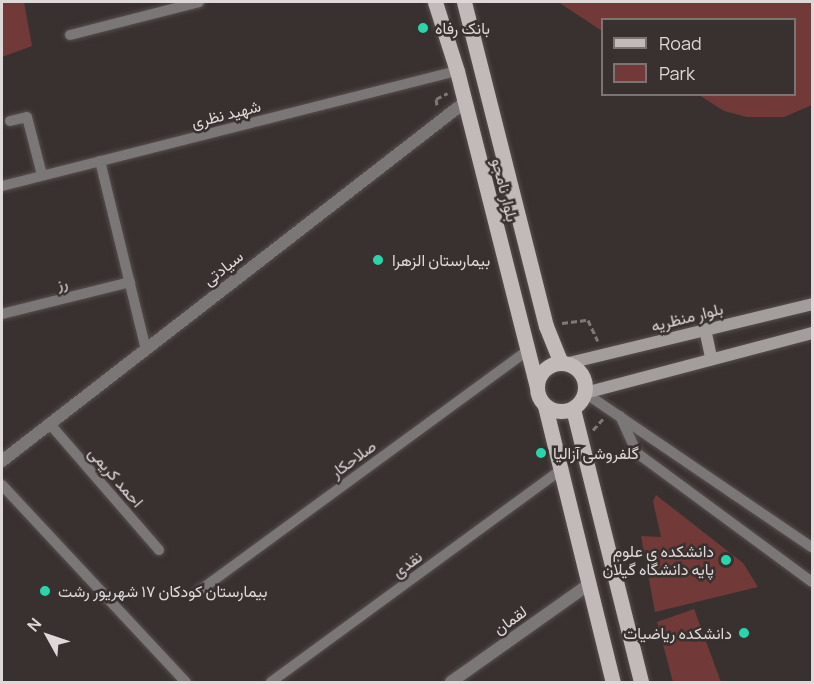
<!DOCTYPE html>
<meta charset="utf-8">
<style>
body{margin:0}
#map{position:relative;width:814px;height:684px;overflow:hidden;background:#393130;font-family:Manrope,Vazirmatn,sans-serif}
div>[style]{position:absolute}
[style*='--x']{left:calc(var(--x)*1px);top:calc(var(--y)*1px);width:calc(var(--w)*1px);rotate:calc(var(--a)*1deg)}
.green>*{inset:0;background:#713a39}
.path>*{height:3px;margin-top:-1.5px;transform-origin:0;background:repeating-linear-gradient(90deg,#7f7877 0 6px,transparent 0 9px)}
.roads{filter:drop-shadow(0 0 2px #574f4e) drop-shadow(0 0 2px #574f4e)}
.service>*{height:10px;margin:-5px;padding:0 5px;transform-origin:5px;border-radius:5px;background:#7b7776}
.minor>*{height:12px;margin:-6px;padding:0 6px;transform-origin:6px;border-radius:6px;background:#7b7776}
.tertiary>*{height:12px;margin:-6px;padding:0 6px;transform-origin:6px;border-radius:6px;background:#7b7776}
.secondary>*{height:12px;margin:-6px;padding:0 6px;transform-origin:6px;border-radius:6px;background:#a39d9c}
.primary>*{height:15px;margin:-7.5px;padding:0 7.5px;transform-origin:7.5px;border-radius:7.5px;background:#c2bab9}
.primary>.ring{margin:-7.5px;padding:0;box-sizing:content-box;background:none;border:15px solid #c2bab9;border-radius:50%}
.dots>*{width:16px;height:16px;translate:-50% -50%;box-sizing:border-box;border:3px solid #393130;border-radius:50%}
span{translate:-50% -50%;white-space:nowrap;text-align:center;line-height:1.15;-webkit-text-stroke:5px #393130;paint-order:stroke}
.poi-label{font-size:16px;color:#ded9d8}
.left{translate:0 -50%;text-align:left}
.right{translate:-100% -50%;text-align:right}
.street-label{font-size:16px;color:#ded9d8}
.frame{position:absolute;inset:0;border:3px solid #ded9d8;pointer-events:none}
.legend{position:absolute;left:601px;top:18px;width:195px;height:78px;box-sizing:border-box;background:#393130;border:2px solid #7b7473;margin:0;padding:8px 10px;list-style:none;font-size:18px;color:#ded9d8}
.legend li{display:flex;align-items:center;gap:12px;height:30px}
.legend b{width:30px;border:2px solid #7b7473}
.north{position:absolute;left:18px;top:606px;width:60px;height:60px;-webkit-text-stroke:4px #393130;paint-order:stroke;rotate:310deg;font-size:16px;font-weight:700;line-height:24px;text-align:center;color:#ded9d8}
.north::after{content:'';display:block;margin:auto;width:21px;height:27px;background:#ded9d8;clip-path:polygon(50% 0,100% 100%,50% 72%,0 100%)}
</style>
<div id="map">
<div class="green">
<i style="clip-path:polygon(2px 2px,24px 2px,32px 46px,2px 57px)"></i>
<i style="clip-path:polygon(558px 2px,812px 2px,812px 105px,784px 117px,747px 117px,724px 111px,699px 95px,794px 94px,794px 20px,602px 20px,602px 31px)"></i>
<i style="clip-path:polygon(656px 495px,743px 563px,758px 587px,655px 612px,641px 536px,661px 537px,653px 501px)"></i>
<i style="clip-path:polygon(694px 609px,721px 682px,673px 682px,657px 622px)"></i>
</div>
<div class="path">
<i style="--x:437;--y:105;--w:6;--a:-99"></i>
<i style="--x:436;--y:99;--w:13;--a:-27"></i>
<i style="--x:562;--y:323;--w:26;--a:-7"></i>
<i style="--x:588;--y:320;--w:23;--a:65"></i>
<i style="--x:593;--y:430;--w:15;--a:-48"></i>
</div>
<div class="roads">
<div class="service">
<i style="--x:70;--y:35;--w:133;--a:-14.3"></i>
<i style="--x:10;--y:121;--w:17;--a:-13"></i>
<i style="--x:27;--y:117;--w:60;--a:75.5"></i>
<i style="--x:100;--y:161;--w:194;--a:76.3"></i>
<i style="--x:2;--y:186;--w:469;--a:-14.2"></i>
<i style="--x:2;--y:314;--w:132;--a:-14"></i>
<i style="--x:585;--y:393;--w:274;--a:34.2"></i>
<i style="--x:620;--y:416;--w:41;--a:65.3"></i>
<i style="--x:637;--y:453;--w:217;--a:36.4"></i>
<i style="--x:49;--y:423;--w:168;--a:49.1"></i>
<i style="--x:2;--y:485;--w:270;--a:47"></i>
<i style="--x:199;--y:591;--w:405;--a:-36.2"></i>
<i style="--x:271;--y:682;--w:359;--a:-36.2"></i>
</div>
<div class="minor">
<i style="--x:451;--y:682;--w:168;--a:-35.3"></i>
</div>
<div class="tertiary">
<i style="--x:2;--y:461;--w:586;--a:-37.79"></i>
</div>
<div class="secondary">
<i style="--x:705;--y:329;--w:30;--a:78"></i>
<i style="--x:569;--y:363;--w:250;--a:-13.6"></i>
<i style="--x:585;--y:393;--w:235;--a:-14.8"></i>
</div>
<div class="primary">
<i style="--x:435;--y:2;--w:72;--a:72.3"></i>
<i style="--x:457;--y:71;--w:326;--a:75.8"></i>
<i style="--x:464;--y:2;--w:334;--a:75.8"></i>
<i style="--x:546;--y:326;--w:40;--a:68"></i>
<i class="ring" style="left:537px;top:363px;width:33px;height:33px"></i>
<i style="--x:545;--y:406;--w:284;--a:76.2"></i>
<i style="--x:573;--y:409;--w:281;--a:76"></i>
</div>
</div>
<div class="dots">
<i style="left:423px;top:28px;background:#2ad5ac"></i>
<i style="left:378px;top:260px;background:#2ad5ac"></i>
<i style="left:541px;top:453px;background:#2ad5ac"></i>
<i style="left:726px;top:560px;background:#2ad5ac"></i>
<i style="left:45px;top:591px;background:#2ad5ac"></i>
<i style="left:744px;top:633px;background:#2ad5ac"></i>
</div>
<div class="poi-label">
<span class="left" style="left:435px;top:28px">بانک رفاه</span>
<span class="left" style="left:392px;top:260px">بیمارستان الزهرا</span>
<span class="left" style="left:553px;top:453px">گلفروشی آزالیا</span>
<span class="right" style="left:714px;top:560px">دانشکده ی علوم<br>پایه دانشگاه گیلان</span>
<span class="left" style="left:58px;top:591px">بیمارستان کودکان ۱۷ شهریور رشت</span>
<span class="right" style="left:732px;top:633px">دانشکده ریاضیات</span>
</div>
<div class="street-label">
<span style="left:226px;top:114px;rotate:-14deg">شهید نظری</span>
<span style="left:505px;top:190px;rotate:76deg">بلوار نامجو</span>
<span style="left:223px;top:268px;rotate:-38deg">سیادتی</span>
<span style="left:62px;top:283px;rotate:-14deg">رز</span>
<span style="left:687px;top:317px;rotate:-14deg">بلوار منظریه</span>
<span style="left:353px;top:459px;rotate:-36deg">صلاحکار</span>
<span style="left:116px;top:477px;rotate:49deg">احمد کریمی</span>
<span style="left:407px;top:564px;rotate:-36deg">نقدی</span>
<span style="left:510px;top:620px;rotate:-35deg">لقمان</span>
</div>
<div class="frame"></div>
<ul class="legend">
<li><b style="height:8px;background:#c2bab9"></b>Road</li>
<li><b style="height:16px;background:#713a39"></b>Park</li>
</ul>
<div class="north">N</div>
</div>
